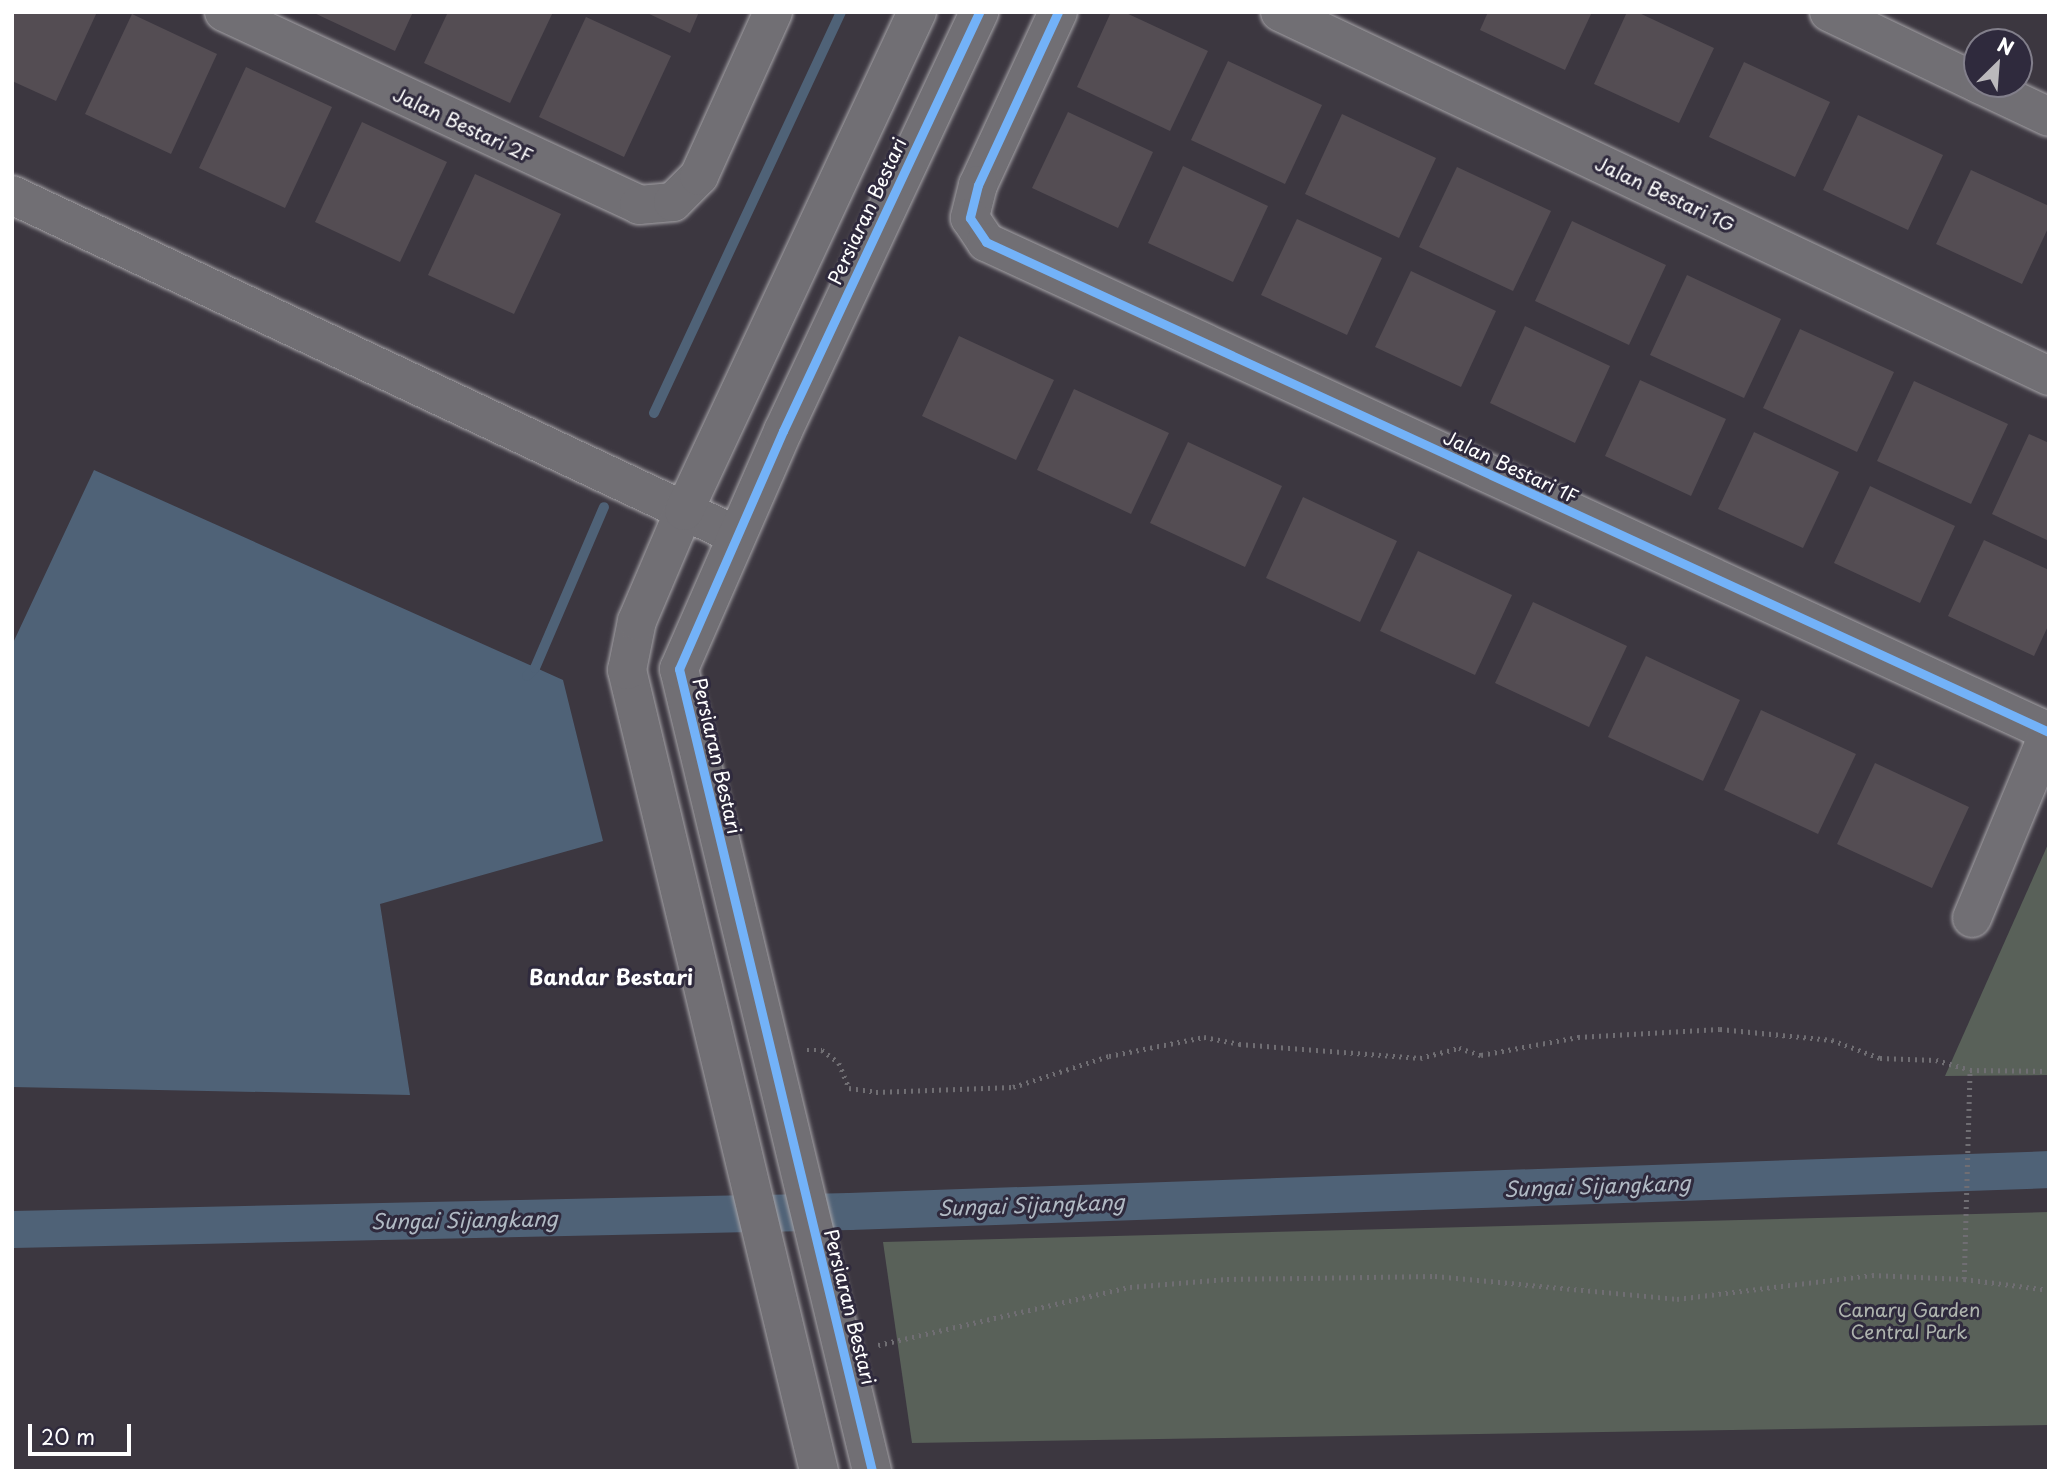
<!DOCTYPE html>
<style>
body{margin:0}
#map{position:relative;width:2061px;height:1483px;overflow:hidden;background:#3c3740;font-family:"Playpen Sans",sans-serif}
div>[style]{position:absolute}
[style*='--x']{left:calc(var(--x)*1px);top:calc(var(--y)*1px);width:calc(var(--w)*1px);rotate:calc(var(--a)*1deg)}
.green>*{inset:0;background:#596159}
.water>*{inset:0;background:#4f6277}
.stream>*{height:10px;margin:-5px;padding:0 5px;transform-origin:5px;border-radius:5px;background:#4f6277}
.canal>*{height:37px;margin:-18.5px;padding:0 18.5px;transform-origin:18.5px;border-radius:18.5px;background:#4f6277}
.building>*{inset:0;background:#544d53}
.path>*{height:4.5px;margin-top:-2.25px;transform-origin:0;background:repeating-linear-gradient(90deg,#706e73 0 2px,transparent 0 7px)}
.roads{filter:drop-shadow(0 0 2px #a7a5a9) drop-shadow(0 0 2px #a7a5a9)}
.minor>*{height:38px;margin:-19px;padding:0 19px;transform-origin:19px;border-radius:19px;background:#716f74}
.cycleway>*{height:9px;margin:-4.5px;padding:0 4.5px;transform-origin:4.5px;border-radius:4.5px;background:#73b2f8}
span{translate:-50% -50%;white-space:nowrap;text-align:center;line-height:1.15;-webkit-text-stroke:6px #2f2a3d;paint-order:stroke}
.street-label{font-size:19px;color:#fff}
.park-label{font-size:19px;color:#aeb4ae}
.neighbourhood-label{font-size:21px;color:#fff;font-weight:700}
.water-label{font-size:21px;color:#b1bac4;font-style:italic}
.frame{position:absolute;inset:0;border:14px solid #fff;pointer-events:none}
.north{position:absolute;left:1963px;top:28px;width:70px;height:70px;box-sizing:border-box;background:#2f2a3d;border:2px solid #827f8b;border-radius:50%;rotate:25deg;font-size:19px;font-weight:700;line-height:28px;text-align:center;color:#fff}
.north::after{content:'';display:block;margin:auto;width:24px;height:32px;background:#bbb9bc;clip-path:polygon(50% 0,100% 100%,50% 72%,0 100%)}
.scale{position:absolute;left:28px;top:1424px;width:103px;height:32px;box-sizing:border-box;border:4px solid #fff;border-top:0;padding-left:9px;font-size:21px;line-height:24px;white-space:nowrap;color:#fff;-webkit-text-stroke:5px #2f2a3d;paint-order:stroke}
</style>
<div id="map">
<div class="green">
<i style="clip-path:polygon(2049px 842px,2049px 1075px,1945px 1076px)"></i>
<i style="clip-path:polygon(2049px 1212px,2049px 1425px,912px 1443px,883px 1242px)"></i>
</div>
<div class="water">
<i style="clip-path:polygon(94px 470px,563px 680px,603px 841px,380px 904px,410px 1095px,12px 1087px,12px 645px)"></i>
</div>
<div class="stream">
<i style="--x:654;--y:413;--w:442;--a:-65"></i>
<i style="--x:527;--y:676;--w:11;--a:-45"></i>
<i style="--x:535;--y:668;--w:175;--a:-66.8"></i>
</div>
<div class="canal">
<i style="--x:12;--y:1229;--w:837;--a:-1.23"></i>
<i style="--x:849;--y:1211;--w:1201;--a:-2"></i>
</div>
<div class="building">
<i style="clip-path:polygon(12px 12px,97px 12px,56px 101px,12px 81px)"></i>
<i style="clip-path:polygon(312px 12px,413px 12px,395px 51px)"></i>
<i style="clip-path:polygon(448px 12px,553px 12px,510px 103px,424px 63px)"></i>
<i style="clip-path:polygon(645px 12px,699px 12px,690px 33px)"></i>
<i style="clip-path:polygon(1111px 12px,1124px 12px,1208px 51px,1170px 131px,1077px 87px)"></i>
<i style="clip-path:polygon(1488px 12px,1592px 12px,1565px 70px,1480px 30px)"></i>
<i style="clip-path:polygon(1627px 12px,1637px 12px,1714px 48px,1679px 123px,1594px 84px)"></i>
<i style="clip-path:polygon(132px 14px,217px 54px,171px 154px,85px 114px)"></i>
<i style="clip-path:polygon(586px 17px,671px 56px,624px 157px,539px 117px)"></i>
<i style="clip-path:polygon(1228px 61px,1322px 105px,1285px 184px,1191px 140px)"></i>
<i style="clip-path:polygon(1744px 62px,1830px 102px,1795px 177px,1709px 137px)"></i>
<i style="clip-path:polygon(246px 67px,332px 107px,285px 208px,199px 168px)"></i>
<i style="clip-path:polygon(1068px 112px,1153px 152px,1118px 228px,1032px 188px)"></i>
<i style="clip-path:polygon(1342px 114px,1436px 158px,1399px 238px,1305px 194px)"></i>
<i style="clip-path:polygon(1858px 115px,1943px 155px,1908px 230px,1823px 190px)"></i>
<i style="clip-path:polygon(362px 122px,447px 162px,400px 262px,315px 222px)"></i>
<i style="clip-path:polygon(1183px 166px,1268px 206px,1233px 282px,1148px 243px)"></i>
<i style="clip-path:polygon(1457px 167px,1551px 211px,1513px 291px,1419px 247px)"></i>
<i style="clip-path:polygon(1971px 170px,2049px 206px,2049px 226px,2022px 284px,1936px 244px)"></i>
<i style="clip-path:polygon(475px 174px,561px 214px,514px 314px,428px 275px)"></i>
<i style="clip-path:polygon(1297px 219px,1382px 258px,1347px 335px,1261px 295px)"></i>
<i style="clip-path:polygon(1572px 221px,1666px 265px,1629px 345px,1535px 301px)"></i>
<i style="clip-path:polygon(1411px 271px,1496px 311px,1461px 387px,1375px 347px)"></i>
<i style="clip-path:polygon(1687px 275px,1781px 319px,1744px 398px,1650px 355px)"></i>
<i style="clip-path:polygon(1525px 326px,1610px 366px,1575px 443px,1490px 403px)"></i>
<i style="clip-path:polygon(1800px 329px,1894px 372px,1857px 452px,1763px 408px)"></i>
<i style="clip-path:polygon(959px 336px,1054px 380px,1016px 460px,922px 416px)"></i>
<i style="clip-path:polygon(1640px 380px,1726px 419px,1691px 496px,1605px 456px)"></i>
<i style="clip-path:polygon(1914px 381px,2008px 424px,1971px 504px,1877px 461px)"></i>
<i style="clip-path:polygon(1074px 389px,1169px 433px,1131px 514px,1037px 470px)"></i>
<i style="clip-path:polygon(1754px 432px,1839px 472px,1803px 548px,1718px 509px)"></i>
<i style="clip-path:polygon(2029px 434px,2049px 443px,2049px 541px,1992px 514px)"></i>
<i style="clip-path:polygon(1188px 442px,1282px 486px,1245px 567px,1150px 523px)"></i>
<i style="clip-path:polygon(1870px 486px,1955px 526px,1920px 603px,1834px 563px)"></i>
<i style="clip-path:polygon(1303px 497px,1397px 541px,1360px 622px,1266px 578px)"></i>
<i style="clip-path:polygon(1984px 540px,2049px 570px,2049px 624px,2034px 656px,1948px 616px)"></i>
<i style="clip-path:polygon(1418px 551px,1512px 595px,1475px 675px,1380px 631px)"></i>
<i style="clip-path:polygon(1533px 602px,1627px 646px,1589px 727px,1495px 683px)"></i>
<i style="clip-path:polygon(1646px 656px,1740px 700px,1703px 781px,1608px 737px)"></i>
<i style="clip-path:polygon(1761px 710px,1856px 754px,1818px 834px,1724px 790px)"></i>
<i style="clip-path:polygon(1875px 763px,1969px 807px,1932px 888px,1837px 844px)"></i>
</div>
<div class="path">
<i style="--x:807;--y:1050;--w:15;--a:0"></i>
<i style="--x:822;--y:1050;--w:21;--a:37"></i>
<i style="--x:839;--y:1063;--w:27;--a:68"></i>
<i style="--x:849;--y:1088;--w:27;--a:8"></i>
<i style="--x:876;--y:1092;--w:137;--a:-2.1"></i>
<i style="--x:1013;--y:1087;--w:101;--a:-17.9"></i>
<i style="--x:1109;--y:1056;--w:97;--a:-11.3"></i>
<i style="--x:1204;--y:1037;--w:36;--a:11"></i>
<i style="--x:1239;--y:1044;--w:182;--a:4.4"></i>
<i style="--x:1420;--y:1058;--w:40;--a:-14.4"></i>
<i style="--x:1459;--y:1048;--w:23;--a:18"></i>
<i style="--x:1481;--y:1055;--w:99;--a:-10.5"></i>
<i style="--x:1578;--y:1037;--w:142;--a:-3.2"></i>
<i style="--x:1720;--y:1029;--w:113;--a:5.6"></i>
<i style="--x:1832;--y:1040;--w:51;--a:20.6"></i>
<i style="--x:1880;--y:1058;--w:56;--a:2"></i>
<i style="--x:1936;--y:1060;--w:35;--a:16"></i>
<i style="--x:1970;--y:1070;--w:79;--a:0.7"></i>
<i style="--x:1964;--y:1279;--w:209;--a:-88.4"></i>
<i style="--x:878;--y:1345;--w:259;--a:-13"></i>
<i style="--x:1130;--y:1287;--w:97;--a:-4.7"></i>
<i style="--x:1227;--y:1279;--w:208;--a:-0.8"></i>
<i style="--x:1435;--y:1276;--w:243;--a:5.4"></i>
<i style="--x:1677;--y:1299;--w:196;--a:-7"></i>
<i style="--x:1872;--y:1275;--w:92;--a:2.5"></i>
<i style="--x:1964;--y:1279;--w:86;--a:7.4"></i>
</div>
<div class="roads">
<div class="minor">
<i style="--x:224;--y:12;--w:458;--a:24.9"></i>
<i style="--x:639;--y:205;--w:34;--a:-5"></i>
<i style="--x:673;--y:202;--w:37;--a:-45"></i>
<i style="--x:699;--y:176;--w:180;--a:-65.7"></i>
<i style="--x:1058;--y:12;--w:191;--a:114.8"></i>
<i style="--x:978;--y:185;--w:34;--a:104"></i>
<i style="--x:970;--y:218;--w:29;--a:56"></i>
<i style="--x:986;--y:242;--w:1170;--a:24.75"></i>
<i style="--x:1280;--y:12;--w:851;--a:25.33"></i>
<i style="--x:1829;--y:12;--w:164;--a:25.6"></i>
<i style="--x:1979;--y:84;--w:77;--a:25.2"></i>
<i style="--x:12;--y:195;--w:800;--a:25.16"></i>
<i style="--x:1972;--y:918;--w:201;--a:-67.5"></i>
<i style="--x:819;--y:1471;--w:824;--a:-103.48"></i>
<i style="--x:627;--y:670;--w:50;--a:-78.5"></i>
<i style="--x:637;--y:621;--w:120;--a:-66.9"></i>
<i style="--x:684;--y:511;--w:551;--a:-64.97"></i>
<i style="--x:872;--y:1471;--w:825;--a:-103.53"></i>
<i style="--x:679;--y:669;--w:260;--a:-66.4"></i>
<i style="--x:783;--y:431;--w:463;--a:-64.9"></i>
</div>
</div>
<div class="cycleway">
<i style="--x:1058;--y:12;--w:191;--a:114.8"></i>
<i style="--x:978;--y:185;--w:34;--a:104"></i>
<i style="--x:970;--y:218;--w:29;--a:56"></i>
<i style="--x:986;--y:242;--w:1170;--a:24.75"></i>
<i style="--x:872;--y:1471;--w:825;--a:-103.53"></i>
<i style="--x:679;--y:669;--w:260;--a:-66.4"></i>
<i style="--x:783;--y:431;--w:463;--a:-64.9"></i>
</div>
<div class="street-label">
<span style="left:463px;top:125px;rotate:25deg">Jalan Bestari 2F</span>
<span style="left:1665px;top:194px;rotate:25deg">Jalan Bestari 1G</span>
<span style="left:867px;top:211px;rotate:-65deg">Persiaran Bestari</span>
<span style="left:1511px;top:467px;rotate:25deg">Jalan Bestari 1F</span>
<span style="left:717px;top:756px;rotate:77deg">Persiaran Bestari</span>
<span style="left:850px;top:1307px;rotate:76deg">Persiaran Bestari</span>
</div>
<div class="park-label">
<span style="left:1909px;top:1321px">Canary Garden<br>Central Park</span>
</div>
<div class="neighbourhood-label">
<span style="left:611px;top:976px">Bandar Bestari</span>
</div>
<div class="water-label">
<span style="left:1597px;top:1185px;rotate:-2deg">Sungai Sijangkang</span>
<span style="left:1031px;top:1204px;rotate:-2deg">Sungai Sijangkang</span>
<span style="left:464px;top:1219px;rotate:-1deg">Sungai Sijangkang</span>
</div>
<div class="frame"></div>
<div class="north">N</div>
<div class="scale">20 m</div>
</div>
